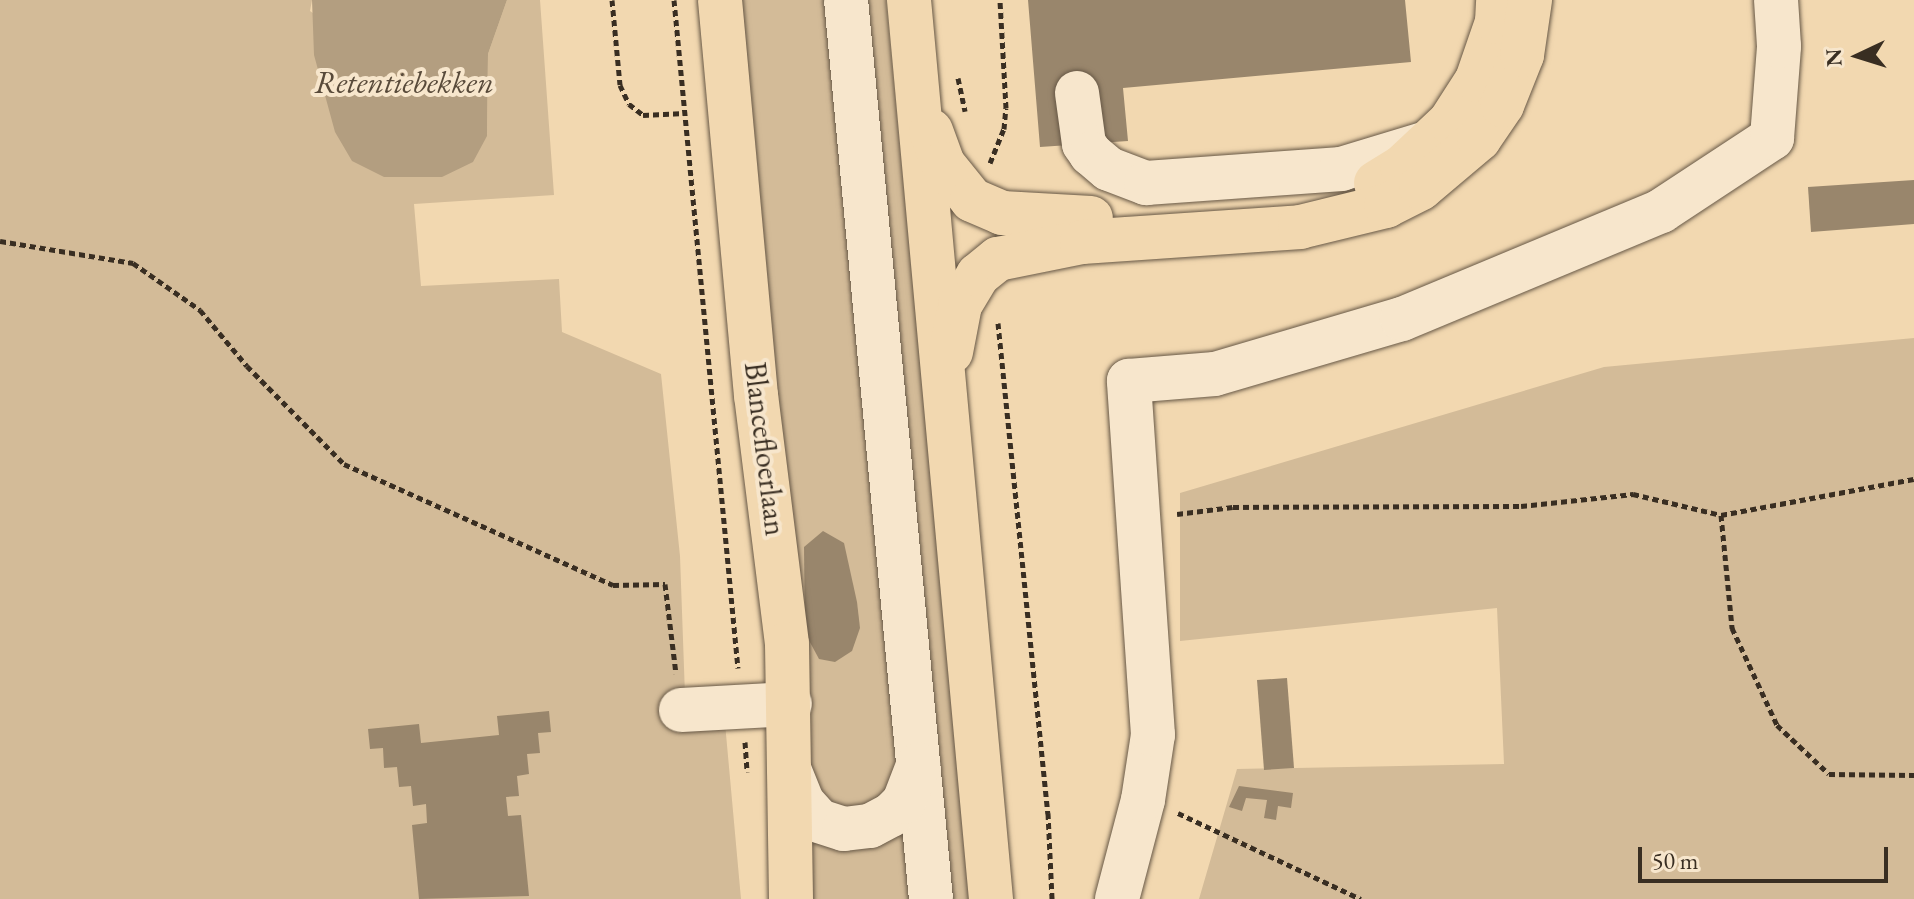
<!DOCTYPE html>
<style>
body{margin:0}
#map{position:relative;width:1914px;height:899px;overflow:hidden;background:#f2d8b0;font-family:"EB Garamond",serif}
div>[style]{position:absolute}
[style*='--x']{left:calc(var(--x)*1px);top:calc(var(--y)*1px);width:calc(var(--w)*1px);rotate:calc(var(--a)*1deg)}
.green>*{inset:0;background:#d3bb98}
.water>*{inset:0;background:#b39e80}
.building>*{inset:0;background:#99866c}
.path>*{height:5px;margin-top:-2.5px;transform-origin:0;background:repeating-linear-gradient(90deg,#392e22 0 6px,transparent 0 10px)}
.roads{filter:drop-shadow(0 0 2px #675846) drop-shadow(0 0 2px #675846)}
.minor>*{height:44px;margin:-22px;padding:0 22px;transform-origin:22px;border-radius:22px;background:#f7e6cc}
.major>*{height:44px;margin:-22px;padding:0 22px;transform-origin:22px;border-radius:22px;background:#f2d8b0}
span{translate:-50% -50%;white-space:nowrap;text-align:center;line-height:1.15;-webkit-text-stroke:8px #f7e6cc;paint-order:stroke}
.street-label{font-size:30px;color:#392e22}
.water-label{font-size:32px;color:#584a3a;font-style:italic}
.north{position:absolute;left:1818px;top:16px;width:80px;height:80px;-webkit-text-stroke:6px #f7e6cc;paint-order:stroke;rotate:266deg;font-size:22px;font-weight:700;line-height:32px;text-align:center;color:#392e22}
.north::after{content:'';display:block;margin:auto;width:28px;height:36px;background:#392e22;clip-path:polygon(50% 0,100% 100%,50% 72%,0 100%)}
.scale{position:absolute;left:1638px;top:847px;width:250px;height:36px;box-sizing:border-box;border:4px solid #392e22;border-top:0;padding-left:10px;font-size:24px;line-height:28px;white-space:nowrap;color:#392e22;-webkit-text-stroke:6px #f7e6cc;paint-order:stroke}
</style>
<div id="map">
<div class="green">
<i style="clip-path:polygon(0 0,312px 0,310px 11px,487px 136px,488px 54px,507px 0,540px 0,554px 195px,414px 204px,421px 286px,559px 279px,562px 332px,661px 374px,680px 556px,686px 723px,725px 723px,741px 899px,0 899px)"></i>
<i style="clip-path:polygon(735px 0,886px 0,971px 899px,798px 899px)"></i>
<i style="clip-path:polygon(1914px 338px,1914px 899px,1199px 899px,1237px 769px,1504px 764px,1497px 608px,1180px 641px,1180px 493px,1604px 367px)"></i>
</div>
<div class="water">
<i style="clip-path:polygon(312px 0,507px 0,488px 54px,487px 136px,473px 162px,442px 177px,384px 177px,352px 161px,335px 132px,314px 55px)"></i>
</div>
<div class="building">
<i style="clip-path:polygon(1028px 0,1405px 0,1411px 62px,1123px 88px,1128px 141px,1040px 147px)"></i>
<i style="clip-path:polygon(1914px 180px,1914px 224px,1811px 232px,1808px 187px)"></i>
<i style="clip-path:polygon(823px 531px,844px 543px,857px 602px,860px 628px,852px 651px,835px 662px,819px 659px,805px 633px,804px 547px)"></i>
<i style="clip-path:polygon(1287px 678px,1294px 768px,1264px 770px,1257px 680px)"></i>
<i style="clip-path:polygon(549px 711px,551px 732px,538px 733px,540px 753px,527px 754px,529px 774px,517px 776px,519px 796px,506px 797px,508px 816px,521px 815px,529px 896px,419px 899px,412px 825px,427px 823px,426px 804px,413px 806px,411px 786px,399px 787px,397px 767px,384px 768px,383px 748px,370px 749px,368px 729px,419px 724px,421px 743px,499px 735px,497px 716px)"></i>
<i style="clip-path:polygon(1239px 786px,1293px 793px,1291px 808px,1278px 806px,1276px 820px,1264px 818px,1267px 800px,1246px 798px,1242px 811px,1229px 807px)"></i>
</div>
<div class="path">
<i style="--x:612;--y:0;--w:85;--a:84.6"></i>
<i style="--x:620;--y:85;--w:21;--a:65"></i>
<i style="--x:629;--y:104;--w:18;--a:38"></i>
<i style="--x:643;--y:115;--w:42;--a:-2.7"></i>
<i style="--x:674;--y:0;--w:671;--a:84.53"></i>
<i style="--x:958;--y:78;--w:34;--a:78"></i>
<i style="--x:990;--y:163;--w:37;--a:-68"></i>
<i style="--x:1004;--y:129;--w:21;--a:-85"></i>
<i style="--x:1006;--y:108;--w:108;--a:-93.2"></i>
<i style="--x:0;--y:241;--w:135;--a:9.4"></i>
<i style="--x:133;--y:263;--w:82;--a:35"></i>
<i style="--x:200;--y:310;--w:73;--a:50"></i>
<i style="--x:247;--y:366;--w:138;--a:45.3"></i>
<i style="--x:344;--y:464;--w:295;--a:24.2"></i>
<i style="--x:613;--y:585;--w:52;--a:-1.1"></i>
<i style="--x:665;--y:584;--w:90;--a:83"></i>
<i style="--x:998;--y:323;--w:493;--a:84.2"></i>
<i style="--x:1048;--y:813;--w:86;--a:87.3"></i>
<i style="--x:1177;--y:514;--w:56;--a:-7.1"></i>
<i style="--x:1233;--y:507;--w:288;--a:-0.2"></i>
<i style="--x:1521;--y:506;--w:113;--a:-6.1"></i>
<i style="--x:1633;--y:494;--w:90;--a:13.4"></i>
<i style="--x:1721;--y:515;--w:114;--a:84.4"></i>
<i style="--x:1732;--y:628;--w:107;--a:65.1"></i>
<i style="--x:1777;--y:725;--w:71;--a:43.3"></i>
<i style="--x:1829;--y:774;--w:85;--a:0.7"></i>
<i style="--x:1721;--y:515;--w:196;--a:-10.6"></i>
<i style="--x:745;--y:742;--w:30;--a:86"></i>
<i style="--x:1178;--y:813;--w:202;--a:25.2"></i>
</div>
<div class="roads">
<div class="minor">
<i style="--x:846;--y:0;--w:903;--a:84.6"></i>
<i style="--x:1077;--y:93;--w:51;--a:82.2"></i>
<i style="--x:1084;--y:144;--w:12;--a:55"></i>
<i style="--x:1091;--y:154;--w:23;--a:40"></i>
<i style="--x:1109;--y:169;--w:40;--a:21"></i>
<i style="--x:1146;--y:183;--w:196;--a:-4.1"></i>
<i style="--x:1341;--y:169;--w:87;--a:-16.8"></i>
<i style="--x:681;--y:710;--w:109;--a:-3.2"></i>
<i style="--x:789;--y:769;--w:35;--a:68"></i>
<i style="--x:802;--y:802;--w:25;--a:48"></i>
<i style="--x:819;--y:821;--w:26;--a:18"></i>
<i style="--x:844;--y:829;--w:26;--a:-7"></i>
<i style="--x:870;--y:826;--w:24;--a:-28"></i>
<i style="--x:891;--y:815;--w:18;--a:-45"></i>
<i style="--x:904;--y:802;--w:40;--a:-69"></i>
<i style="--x:1117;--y:899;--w:102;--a:-75.3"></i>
<i style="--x:1143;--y:800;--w:66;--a:-81.3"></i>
<i style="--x:1153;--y:735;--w:355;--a:-93.9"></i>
<i style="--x:1129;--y:381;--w:86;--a:-4.7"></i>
<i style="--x:1215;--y:374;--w:195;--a:-16.4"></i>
<i style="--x:1402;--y:319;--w:281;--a:-22.6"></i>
<i style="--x:1661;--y:211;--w:133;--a:-33.3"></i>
<i style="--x:1772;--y:138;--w:92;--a:-85.6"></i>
<i style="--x:1779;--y:46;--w:46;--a:-93.7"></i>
</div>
<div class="major">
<i style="--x:720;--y:0;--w:397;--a:84.8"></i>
<i style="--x:756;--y:395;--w:251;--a:82.9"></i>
<i style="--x:787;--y:644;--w:255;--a:89.1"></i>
<i style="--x:909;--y:0;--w:903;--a:84.79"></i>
<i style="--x:931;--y:131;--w:35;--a:70"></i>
<i style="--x:943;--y:164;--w:46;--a:51.1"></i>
<i style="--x:972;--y:200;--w:33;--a:23"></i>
<i style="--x:1002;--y:213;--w:89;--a:3.2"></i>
<i style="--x:1376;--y:183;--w:31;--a:-32"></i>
<i style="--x:1402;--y:167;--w:66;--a:-43.2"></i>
<i style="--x:1450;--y:122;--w:50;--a:-57.3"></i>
<i style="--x:1477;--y:80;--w:61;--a:-71"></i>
<i style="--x:1497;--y:22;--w:22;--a:-87"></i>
<i style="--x:951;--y:352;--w:48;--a:-79.2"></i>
<i style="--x:960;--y:305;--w:35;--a:-59"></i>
<i style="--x:978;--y:275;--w:26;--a:-39"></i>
<i style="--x:998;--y:259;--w:86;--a:-11.4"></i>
<i style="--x:1082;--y:242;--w:219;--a:-3.9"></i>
<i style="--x:1300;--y:227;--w:89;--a:-13.7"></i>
<i style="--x:1386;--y:206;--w:39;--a:-27"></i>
<i style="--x:1421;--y:188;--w:76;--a:-40.2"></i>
<i style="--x:1479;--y:139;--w:41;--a:-55.9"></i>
<i style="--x:1502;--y:105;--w:54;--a:-68.2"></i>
<i style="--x:1522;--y:55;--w:56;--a:-81.7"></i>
</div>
</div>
<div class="street-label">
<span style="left:765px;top:449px;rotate:83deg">Blancefloerlaan</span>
</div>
<div class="water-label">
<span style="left:404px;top:82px">Retentiebekken</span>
</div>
<div class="north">N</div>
<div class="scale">50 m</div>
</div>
